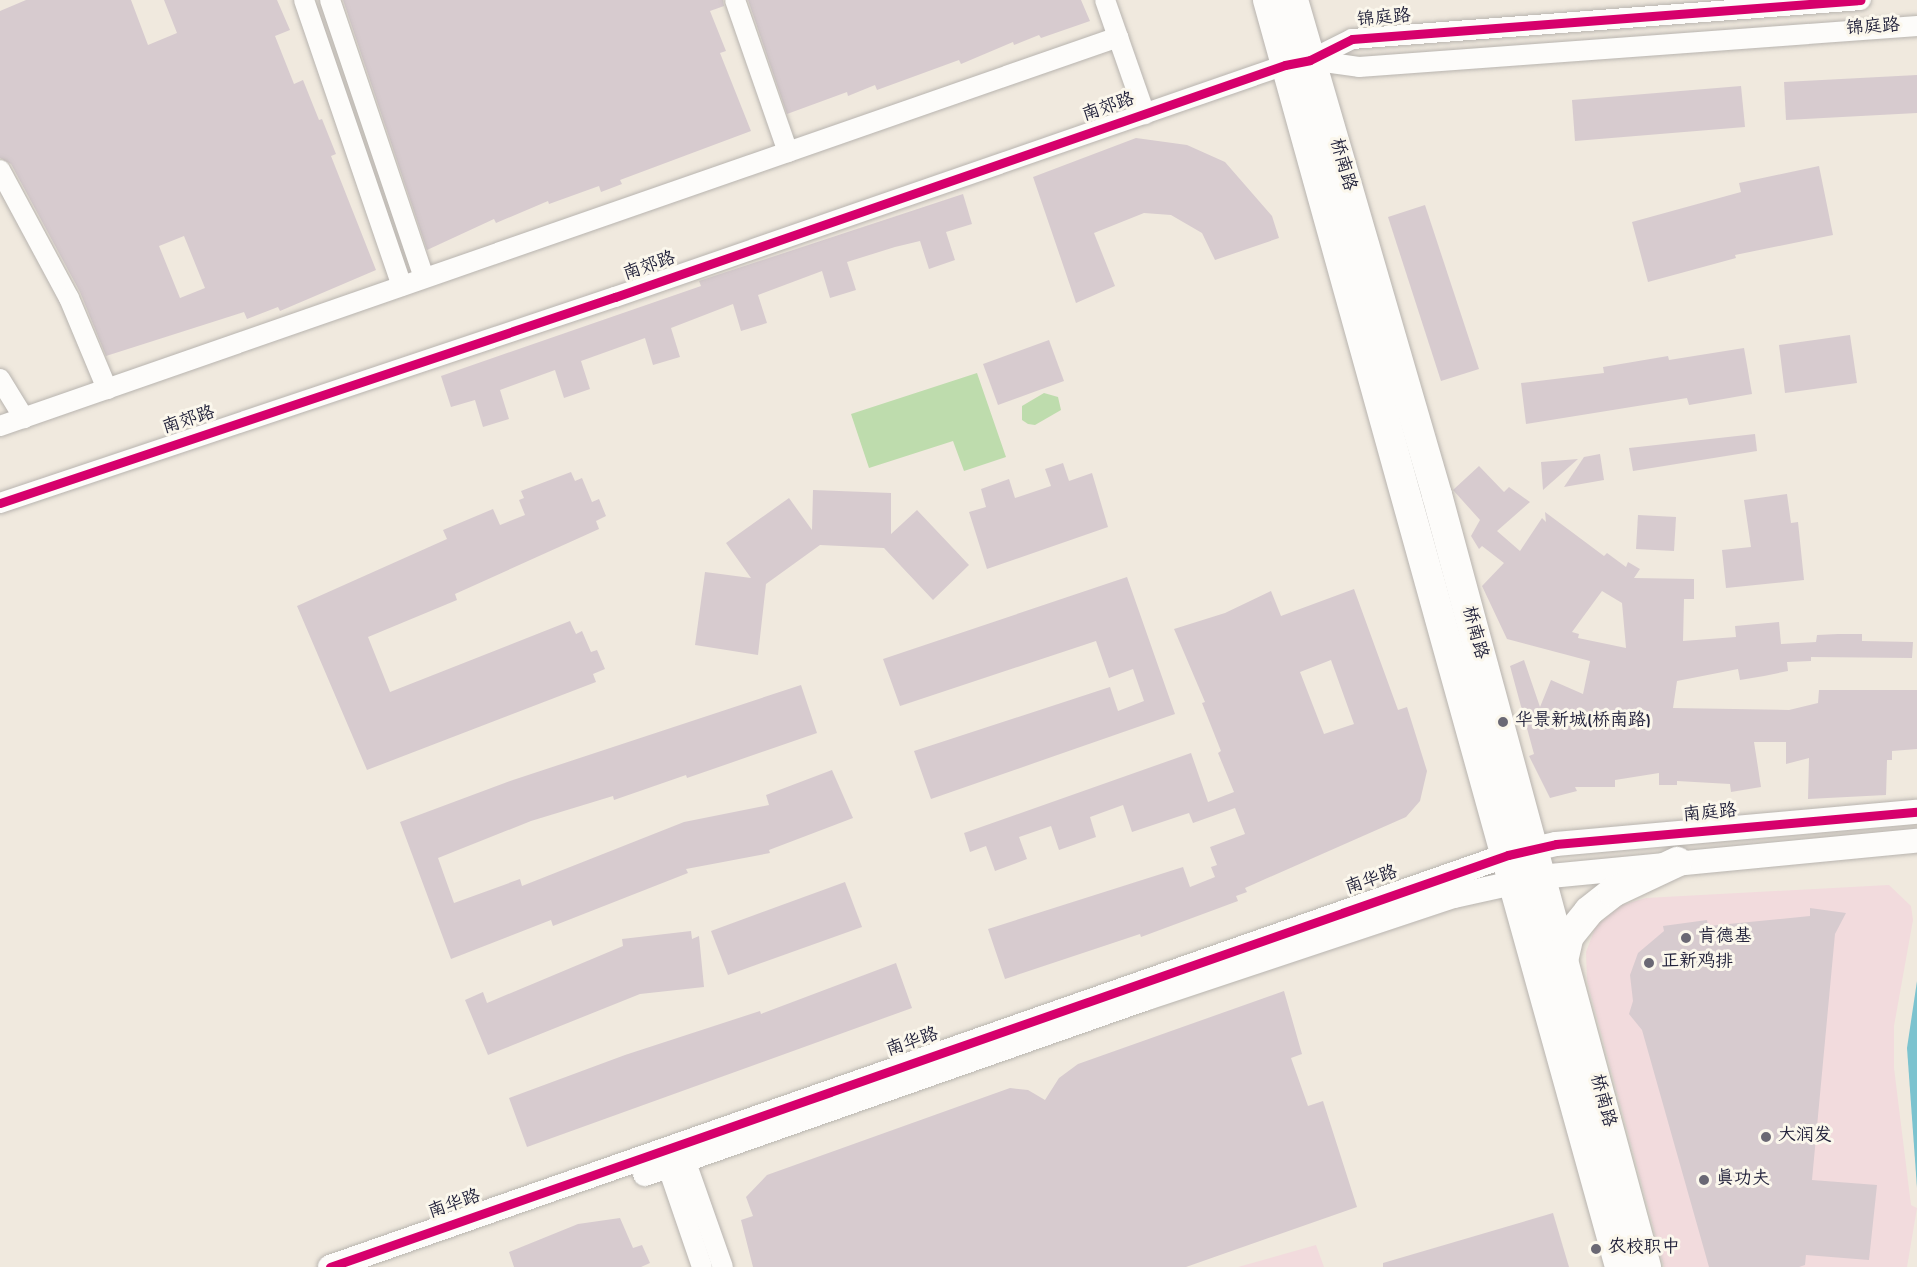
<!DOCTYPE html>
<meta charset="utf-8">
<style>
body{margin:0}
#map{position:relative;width:1917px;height:1267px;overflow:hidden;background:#f0e9de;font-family:"Gochi Hand","LXGW WenKai TC",sans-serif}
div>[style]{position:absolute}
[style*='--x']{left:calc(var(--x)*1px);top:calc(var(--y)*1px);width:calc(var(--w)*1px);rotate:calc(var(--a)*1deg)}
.built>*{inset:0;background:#f2dbdd}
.green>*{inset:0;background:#bedcad}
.water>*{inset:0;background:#7cc3cf}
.building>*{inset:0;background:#d7cbcf}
.roads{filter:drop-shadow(0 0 2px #b8b4af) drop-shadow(0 0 2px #b8b4af)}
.minor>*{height:20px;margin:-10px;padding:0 10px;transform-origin:10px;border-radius:10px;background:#fdfcfa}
.tertiary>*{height:24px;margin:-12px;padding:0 12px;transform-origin:12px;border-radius:12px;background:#fdfcfa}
.primary>*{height:30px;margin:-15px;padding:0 15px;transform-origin:15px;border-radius:15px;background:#fdfcfa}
.cycleway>*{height:9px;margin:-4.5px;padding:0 4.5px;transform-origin:4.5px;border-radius:4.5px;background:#d6006c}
.dots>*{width:16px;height:16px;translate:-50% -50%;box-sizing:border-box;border:3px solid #fbf7ec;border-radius:50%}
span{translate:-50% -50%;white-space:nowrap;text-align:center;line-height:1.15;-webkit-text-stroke:6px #fbf7ec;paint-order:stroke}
.street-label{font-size:18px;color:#22223b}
.poi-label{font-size:18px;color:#22223b}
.left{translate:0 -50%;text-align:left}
</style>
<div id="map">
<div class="built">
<i style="clip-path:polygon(1889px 885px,1911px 906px,1913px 920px,1894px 1026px,1894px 1068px,1911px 1205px,1917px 1208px,1907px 1267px,1664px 1267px,1587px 981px,1586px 952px,1596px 926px,1622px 905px,1646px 898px)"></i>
<i style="clip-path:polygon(1316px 1245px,1324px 1267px,1238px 1267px)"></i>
</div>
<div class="green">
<i style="clip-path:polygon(977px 373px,1006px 457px,964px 471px,953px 441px,869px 468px,851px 414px)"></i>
<i style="clip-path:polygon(1044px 393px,1058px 397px,1061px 410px,1035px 425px,1028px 424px,1022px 420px,1022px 406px)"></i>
</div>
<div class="water">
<i style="clip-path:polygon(1917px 981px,1917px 1188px,1907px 1048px)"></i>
</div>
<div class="building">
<i style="clip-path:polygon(evenodd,26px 0,131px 0,148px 45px,177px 33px,164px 0,277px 0,290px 30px,275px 36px,294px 84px,303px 80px,319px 120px,322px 119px,336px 154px,331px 156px,376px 270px,280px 311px,278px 307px,247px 319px,244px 312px,106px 356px,80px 292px,11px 164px,0 158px,0 11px,26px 0,184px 236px,205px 288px,180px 298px,159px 246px,184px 236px)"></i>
<i style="clip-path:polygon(343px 0,723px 0,724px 6px,710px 11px,726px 51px,720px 53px,751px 131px,620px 180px,622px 184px,601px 192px,599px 186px,549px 204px,548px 201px,496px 223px,494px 219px,427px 250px)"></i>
<i style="clip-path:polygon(748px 0,1081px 0,1090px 21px,1041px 38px,1039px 35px,1014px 45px,1013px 42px,961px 64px,959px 60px,877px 90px,875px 85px,848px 96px,847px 92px,787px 114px)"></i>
<i style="clip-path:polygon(1917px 75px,1917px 113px,1786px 120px,1784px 82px)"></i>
<i style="clip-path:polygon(1741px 86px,1745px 127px,1575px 141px,1572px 100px)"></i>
<i style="clip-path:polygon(1136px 138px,1187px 145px,1225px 162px,1272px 216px,1279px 238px,1215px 260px,1202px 233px,1171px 215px,1144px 213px,1094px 233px,1115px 286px,1076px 303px,1033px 177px)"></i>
<i style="clip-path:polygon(1819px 166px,1833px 235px,1735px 255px,1736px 258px,1648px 282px,1632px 222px,1741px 192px,1739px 183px)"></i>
<i style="clip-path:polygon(963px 194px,972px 224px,946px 232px,955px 260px,929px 269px,920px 241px,895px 247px,847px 262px,856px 290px,830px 298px,822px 271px,758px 295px,767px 323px,741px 331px,733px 304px,671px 328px,680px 357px,653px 365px,645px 338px,581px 361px,590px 389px,564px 398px,555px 370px,500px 390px,509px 419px,483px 427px,475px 400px,451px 407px,441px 376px,701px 286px,699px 281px)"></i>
<i style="clip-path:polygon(1425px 205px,1479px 369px,1441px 381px,1388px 217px)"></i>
<i style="clip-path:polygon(1850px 335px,1857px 383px,1785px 393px,1779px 345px)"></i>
<i style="clip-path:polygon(1049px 340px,1064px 381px,998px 405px,983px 364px)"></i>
<i style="clip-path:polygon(1744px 348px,1752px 394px,1689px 405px,1687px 398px,1526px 424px,1521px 383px,1604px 373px,1603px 367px,1668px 356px,1669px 360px)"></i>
<i style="clip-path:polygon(1755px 434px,1757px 451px,1633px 471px,1629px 448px)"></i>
<i style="clip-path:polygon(1600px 454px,1604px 480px,1564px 487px,1584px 457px)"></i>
<i style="clip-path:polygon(1578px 459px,1543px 490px,1541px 462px)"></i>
<i style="clip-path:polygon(1063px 463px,1069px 481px,1092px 473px,1108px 527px,987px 569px,969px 512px,986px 507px,981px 489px,1009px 479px,1015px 498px,1051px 486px,1045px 469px)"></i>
<i style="clip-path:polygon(evenodd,1479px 466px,1504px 492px,1509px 487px,1530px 502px,1497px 531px,1520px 551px,1542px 518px,1546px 522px,1545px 512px,1604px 556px,1607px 553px,1626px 567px,1628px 562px,1640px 569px,1634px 578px,1694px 579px,1694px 599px,1684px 599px,1683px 641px,1736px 637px,1735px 626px,1779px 622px,1781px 644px,1816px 642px,1817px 635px,1838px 634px,1862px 634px,1862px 641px,1913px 642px,1912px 658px,1811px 657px,1811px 661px,1787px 662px,1788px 671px,1764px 676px,1740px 680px,1738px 669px,1677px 681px,1673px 708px,1789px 710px,1818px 703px,1819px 690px,1917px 690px,1917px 749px,1892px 751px,1892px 760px,1887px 760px,1886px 795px,1808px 799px,1809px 758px,1786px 764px,1786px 742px,1754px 742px,1761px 787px,1731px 792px,1730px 784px,1677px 781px,1677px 785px,1659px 785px,1659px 773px,1615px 780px,1615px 787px,1575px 787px,1577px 791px,1550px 798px,1529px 756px,1534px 754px,1510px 666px,1524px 660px,1540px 707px,1551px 680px,1583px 694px,1590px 661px,1507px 639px,1482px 586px,1504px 563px,1482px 546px,1479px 549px,1471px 536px,1480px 520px,1453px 490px,1479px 466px,1602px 591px,1622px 603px,1626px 648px,1578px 638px,1579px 634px,1572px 632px,1602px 591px)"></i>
<i style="clip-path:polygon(571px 472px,575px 481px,582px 478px,592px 502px,599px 499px,606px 516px,596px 521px,599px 529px,455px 594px,457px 600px,368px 637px,390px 692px,570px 621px,576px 634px,582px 631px,591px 652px,597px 650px,605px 669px,593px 674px,596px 682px,367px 770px,297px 606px,447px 539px,443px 530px,493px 509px,500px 525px,525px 515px,519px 500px,524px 498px,521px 491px)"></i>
<i style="clip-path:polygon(813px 490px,891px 493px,891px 534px,917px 510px,969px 565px,933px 600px,884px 548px,820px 545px,766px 584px,758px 655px,695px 645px,705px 572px,751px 578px,726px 543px,789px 498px,812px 530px)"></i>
<i style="clip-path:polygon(1787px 494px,1791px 523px,1798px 522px,1804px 580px,1726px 588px,1722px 550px,1751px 547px,1744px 500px)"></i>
<i style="clip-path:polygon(1638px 515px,1676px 517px,1674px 551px,1636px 549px)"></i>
<i style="clip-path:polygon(1127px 577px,1175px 714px,931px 799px,914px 751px,1110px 687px,1118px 711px,1144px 701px,1133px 669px,1109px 678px,1096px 641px,900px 706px,883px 659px)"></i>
<i style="clip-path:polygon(evenodd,1354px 589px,1398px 710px,1407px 707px,1427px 771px,1420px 801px,1406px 817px,1245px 888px,1247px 892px,1236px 896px,1238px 901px,1141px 937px,1140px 934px,1005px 979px,988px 929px,1183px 867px,1190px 887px,1215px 877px,1211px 867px,1217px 865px,1210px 847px,1245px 834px,1235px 808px,1193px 823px,1189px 813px,1132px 832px,1123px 805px,1090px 817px,1096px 837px,1059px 850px,1051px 826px,1019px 837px,1027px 859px,995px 871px,986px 846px,970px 852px,964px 833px,1191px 753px,1208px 802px,1234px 792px,1218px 753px,1221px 751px,1202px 703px,1205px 702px,1174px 629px,1225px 613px,1271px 591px,1281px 616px,1354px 589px,1331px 660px,1354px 724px,1324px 734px,1300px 672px,1331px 660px)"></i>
<i style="clip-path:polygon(801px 685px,817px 733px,687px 778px,686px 775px,614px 800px,613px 796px,531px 821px,438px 858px,454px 903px,520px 879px,522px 886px,684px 822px,769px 805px,766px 795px,832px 770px,853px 818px,769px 850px,770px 853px,686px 869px,688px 873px,553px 926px,551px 920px,451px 959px,400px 822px,513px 780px)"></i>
<i style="clip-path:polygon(845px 882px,862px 927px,728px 975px,711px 931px)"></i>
<i style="clip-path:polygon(1810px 908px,1846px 913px,1835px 934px,1812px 1180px,1877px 1185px,1869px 1260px,1806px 1255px,1805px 1265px,1799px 1267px,1709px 1267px,1642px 1030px,1629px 1014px,1633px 1001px,1630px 975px,1638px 953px,1664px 931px,1663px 926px,1707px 920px,1708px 926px,1810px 916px)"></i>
<i style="clip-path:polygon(691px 931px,692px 939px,699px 936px,704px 987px,640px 994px,488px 1055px,465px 1000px,483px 992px,487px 1003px,623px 946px,622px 939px)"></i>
<i style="clip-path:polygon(896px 963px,912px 1008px,527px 1147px,509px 1098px,625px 1055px,760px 1011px,761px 1014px)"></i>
<i style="clip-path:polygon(1284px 991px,1302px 1054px,1291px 1058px,1308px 1106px,1323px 1101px,1357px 1207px,1186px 1267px,753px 1267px,741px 1220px,753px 1216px,746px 1197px,767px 1175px,1010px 1088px,1028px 1090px,1045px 1100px,1059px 1078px,1078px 1064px)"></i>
<i style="clip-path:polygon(1553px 1213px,1569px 1267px,1383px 1267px,1383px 1263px)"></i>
<i style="clip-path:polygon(620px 1218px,633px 1248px,642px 1245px,650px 1263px,641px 1267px,514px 1267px,509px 1252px,578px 1224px)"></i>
</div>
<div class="roads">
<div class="minor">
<i style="--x:304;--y:0;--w:302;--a:71.1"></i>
<i style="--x:330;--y:0;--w:293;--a:71.3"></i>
<i style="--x:735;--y:0;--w:161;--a:70.8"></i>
<i style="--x:1105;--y:0;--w:121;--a:70.7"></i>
<i style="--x:1310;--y:60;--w:49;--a:8.1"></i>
<i style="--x:1359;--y:67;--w:560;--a:-4.2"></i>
<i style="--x:0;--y:170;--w:145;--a:61.7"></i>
<i style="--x:69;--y:298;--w:99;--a:67.3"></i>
<i style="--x:0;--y:379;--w:46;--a:58.4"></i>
<i style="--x:0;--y:426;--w:1184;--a:-19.18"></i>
<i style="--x:0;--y:503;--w:649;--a:-18.52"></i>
<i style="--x:615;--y:297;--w:709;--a:-19.1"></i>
<i style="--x:1285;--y:65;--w:25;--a:-11"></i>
<i style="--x:1310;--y:60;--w:47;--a:-26.6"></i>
<i style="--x:1352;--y:39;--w:510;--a:-4.38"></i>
<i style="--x:681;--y:1148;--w:126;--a:70.6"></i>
<i style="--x:663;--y:1153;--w:120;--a:71.1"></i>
</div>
<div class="tertiary">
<i style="--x:645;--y:1174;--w:532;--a:-19.32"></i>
<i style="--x:1147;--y:998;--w:324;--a:-18.4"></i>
<i style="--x:1454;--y:896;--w:88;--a:-12.5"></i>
<i style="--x:1540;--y:877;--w:379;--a:-5.5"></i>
<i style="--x:330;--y:1267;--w:1248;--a:-19.28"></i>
<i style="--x:1508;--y:855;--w:49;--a:-12.9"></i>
<i style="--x:1556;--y:844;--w:362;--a:-5.1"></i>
</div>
<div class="primary">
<i style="--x:1268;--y:0;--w:1315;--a:74.47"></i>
<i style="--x:1293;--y:0;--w:516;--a:73.78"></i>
<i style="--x:1437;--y:495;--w:800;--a:74.85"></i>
<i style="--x:1563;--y:961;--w:26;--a:-77"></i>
<i style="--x:1569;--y:936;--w:32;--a:-51"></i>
<i style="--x:1589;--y:911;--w:31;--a:-38"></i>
<i style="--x:1613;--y:892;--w:71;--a:-25.1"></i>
</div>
</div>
<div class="cycleway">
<i style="--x:0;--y:503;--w:649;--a:-18.52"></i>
<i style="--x:615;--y:297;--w:709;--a:-19.1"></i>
<i style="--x:1285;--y:65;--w:25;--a:-11"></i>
<i style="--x:1310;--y:60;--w:47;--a:-26.6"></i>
<i style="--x:1352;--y:39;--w:510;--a:-4.38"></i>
<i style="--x:330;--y:1267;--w:1248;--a:-19.28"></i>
<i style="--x:1508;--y:855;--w:49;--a:-12.9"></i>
<i style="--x:1556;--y:844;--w:362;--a:-5.1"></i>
</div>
<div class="dots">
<i style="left:1503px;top:722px;background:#6a6874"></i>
<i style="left:1686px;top:938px;background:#6a6874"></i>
<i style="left:1649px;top:963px;background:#6a6874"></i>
<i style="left:1766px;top:1137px;background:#6a6874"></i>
<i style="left:1704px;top:1180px;background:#6a6874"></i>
<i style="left:1596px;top:1249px;background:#6a6874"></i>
</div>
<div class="street-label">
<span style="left:1384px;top:20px;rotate:-5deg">锦庭路</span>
<span style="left:1873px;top:29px;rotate:-4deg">锦庭路</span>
<span style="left:1109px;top:109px;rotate:-19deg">南郊路</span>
<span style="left:1341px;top:165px;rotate:74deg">桥南路</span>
<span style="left:650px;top:268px;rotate:-19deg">南郊路</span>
<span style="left:189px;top:422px;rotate:-18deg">南郊路</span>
<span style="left:1473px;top:633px;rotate:75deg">桥南路</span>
<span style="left:1710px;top:815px;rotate:-5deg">南庭路</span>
<span style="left:1372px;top:882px;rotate:-19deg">南华路</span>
<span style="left:913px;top:1044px;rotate:-19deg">南华路</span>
<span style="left:1601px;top:1101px;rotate:75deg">桥南路</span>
<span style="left:455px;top:1206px;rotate:-19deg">南华路</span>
</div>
<div class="poi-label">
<span class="left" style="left:1515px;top:722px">华景新城(桥南路)</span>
<span class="left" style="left:1698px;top:938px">肯德基</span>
<span class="left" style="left:1661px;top:963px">正新鸡排</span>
<span class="left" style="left:1778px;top:1137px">大润发</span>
<span class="left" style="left:1716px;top:1180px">真功夫</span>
<span class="left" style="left:1608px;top:1249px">农校职中</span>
</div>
</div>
